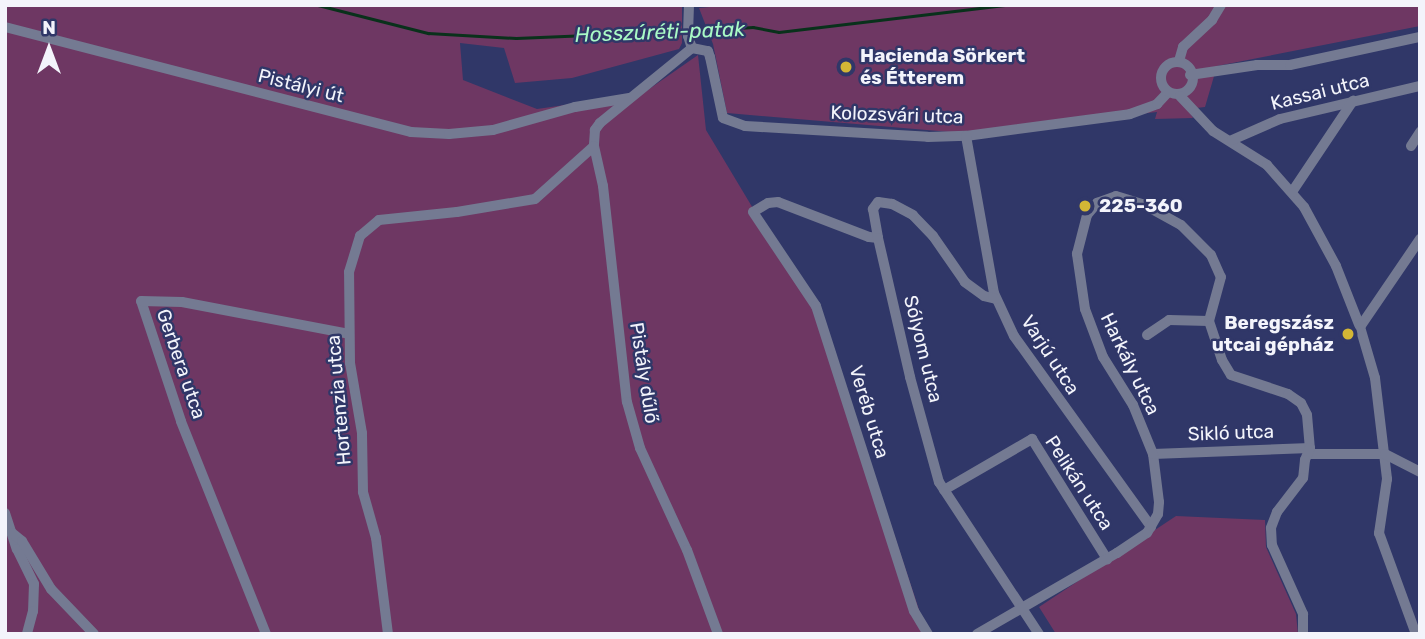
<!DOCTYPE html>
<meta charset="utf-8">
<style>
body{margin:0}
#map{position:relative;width:1425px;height:639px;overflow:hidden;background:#303768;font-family:Rubik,sans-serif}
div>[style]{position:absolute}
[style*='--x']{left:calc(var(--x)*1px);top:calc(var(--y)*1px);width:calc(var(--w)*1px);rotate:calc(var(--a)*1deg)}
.green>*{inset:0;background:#6e3763}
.stream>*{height:2.5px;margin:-1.25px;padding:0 1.25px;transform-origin:1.25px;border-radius:1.25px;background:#09311b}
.minor>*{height:10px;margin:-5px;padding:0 5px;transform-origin:5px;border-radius:5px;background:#747a92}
.minor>.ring{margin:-5px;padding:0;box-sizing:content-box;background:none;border:10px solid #747a92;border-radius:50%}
.dots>*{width:19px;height:19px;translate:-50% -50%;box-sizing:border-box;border:4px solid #303768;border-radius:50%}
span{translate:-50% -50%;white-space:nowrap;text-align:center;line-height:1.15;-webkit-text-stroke:5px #303768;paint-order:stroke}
.poi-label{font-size:19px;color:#f3f4fb;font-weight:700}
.left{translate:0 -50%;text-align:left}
.right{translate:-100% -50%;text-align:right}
.street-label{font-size:19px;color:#f3f4fb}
.water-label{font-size:21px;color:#a9fac6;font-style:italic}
.frame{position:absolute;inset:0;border:7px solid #f3f4fb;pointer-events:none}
.north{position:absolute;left:14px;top:14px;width:70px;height:70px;-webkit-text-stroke:5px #303768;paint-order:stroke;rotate:0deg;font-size:19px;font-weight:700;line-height:28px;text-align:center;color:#f3f4fb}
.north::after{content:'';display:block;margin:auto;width:24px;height:32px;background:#f3f4fb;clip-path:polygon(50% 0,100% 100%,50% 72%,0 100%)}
</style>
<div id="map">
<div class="green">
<i style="clip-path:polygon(5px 5px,682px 5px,682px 43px,679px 49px,572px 78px,515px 83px,504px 48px,460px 43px,463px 80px,537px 109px,642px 94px,698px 55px,706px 130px,757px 215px,819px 307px,927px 634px,5px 634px)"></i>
<i style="clip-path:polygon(729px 5px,1420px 5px,1420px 26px,1217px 66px,1205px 107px,1188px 109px,1193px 118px,1155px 119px,1157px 112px,962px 133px,727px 113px,713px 44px,699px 8px)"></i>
<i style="clip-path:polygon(1176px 516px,1265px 520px,1266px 547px,1296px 614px,1298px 634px,1056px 634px,1039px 607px)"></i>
</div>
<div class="stream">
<i style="--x:318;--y:5;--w:114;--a:14.3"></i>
<i style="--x:428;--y:33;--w:88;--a:3.3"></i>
<i style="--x:516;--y:38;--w:169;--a:-2.4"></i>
<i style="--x:692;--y:31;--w:61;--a:-3.8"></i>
<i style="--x:753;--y:27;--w:26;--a:11"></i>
<i style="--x:779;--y:32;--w:227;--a:-6.8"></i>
</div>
<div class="minor">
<i style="--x:689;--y:5;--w:31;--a:92"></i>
<i style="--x:688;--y:36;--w:13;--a:72"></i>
<i style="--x:5;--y:27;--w:419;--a:14.5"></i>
<i style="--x:411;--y:132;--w:38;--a:3"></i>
<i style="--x:449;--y:134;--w:44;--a:-5.2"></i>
<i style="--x:493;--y:130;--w:85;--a:-15.7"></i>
<i style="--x:575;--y:107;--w:55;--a:-9.5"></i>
<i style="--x:692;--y:48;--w:119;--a:140.8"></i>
<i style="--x:600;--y:123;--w:9;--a:126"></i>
<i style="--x:595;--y:130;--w:16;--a:94"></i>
<i style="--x:594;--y:146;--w:41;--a:77.3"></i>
<i style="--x:603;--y:186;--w:217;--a:83.7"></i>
<i style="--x:627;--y:402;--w:48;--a:74.2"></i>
<i style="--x:640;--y:448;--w:112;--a:65.3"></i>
<i style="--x:687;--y:550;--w:90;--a:69.7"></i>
<i style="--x:692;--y:48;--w:16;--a:11"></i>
<i style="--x:708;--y:51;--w:6;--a:72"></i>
<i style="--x:710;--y:57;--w:62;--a:78"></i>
<i style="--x:723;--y:118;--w:23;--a:20"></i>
<i style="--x:745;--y:126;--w:183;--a:3.4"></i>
<i style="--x:928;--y:137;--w:38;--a:-2"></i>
<i style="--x:966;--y:136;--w:165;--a:-7.6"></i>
<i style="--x:1130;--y:114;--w:29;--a:-20"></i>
<i style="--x:1157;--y:104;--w:16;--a:-47"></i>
<i style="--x:1179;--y:61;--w:15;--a:-74"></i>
<i style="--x:1183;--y:47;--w:40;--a:-43"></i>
<i style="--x:1212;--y:20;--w:17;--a:-59"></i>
<i class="ring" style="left:1161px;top:62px;width:22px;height:22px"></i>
<i style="--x:1190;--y:75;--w:68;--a:-8.5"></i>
<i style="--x:1257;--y:65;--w:33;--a:0"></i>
<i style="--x:1290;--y:65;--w:133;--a:-12.2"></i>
<i style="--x:1180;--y:96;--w:48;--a:46.7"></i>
<i style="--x:1213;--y:131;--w:64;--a:32.2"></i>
<i style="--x:1267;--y:165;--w:56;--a:48.6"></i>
<i style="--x:1304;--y:207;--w:67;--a:61.5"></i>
<i style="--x:1336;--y:266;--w:66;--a:68.5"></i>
<i style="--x:1360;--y:327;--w:53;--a:73.6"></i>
<i style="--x:1375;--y:378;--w:102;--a:83.2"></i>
<i style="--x:1387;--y:479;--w:55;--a:98.4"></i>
<i style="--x:1379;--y:533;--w:108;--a:69.9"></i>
<i style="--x:966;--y:136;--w:159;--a:79.9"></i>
<i style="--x:994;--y:293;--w:47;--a:65.1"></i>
<i style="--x:1014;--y:336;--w:235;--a:54.3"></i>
<i style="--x:1232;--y:140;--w:52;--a:-23.6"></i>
<i style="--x:1280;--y:119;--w:144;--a:-13.3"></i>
<i style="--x:1411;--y:146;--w:17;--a:-57"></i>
<i style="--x:1292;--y:192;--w:110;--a:-56.2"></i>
<i style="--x:878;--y:238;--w:9;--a:-174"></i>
<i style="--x:869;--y:237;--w:97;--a:-159"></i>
<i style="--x:778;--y:202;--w:10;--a:174"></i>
<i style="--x:768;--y:203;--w:17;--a:149"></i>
<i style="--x:753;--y:212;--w:113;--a:56.2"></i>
<i style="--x:816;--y:306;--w:320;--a:72.2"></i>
<i style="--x:914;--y:611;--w:27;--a:59"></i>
<i style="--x:996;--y:299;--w:12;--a:-166"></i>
<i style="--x:984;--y:296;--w:24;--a:-144"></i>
<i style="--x:965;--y:282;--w:56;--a:-124.8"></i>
<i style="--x:933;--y:236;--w:29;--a:-134"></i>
<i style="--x:913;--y:215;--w:24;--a:-152"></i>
<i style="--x:892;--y:204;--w:14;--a:-172"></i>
<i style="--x:878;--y:202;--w:9;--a:126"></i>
<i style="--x:873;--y:209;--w:29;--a:80"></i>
<i style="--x:878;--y:238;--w:143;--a:77"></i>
<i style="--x:910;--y:377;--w:109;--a:74.6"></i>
<i style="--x:939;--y:482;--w:182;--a:56.7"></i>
<i style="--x:1360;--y:327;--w:107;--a:-55.7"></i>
<i style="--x:1147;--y:335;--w:27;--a:-34"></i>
<i style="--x:1169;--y:320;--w:40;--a:1.4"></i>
<i style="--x:1153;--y:454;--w:157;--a:-2.2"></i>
<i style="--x:1308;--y:454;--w:77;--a:0"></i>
<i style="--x:1385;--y:454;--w:39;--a:27"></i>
<i style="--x:944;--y:490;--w:102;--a:-30.1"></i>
<i style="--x:1032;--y:439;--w:142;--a:58"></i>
<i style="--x:5;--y:513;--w:38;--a:72"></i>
<i style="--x:17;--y:549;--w:39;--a:64"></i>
<i style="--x:34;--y:584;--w:27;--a:92"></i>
<i style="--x:33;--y:611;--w:24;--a:105"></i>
<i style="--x:12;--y:533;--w:13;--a:39"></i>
<i style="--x:22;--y:541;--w:56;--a:58.9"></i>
<i style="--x:51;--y:589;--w:62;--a:46.3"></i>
<i style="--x:266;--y:634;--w:229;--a:-111.8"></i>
<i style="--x:181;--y:421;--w:126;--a:-108.4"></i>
<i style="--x:141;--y:301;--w:41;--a:1.4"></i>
<i style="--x:182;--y:302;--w:170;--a:10.8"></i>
<i style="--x:388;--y:634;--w:97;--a:-97.1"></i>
<i style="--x:376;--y:538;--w:48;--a:-105.8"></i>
<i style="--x:363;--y:492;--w:59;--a:-91"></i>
<i style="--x:362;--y:433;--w:71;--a:-99.7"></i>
<i style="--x:350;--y:363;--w:91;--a:-90.6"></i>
<i style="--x:349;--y:272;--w:38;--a:-73"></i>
<i style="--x:360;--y:236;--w:25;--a:-40"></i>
<i style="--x:379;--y:220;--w:78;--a:-5.9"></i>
<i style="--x:457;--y:212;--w:79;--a:-9.5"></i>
<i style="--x:535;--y:199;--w:79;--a:-41.9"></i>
<i style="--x:977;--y:634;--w:162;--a:-30.1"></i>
<i style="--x:1117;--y:553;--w:36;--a:-34"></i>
<i style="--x:1147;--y:533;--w:22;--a:-60"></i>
<i style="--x:1158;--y:514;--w:12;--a:-85"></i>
<i style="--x:1159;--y:502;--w:48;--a:-97.1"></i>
<i style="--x:1153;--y:454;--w:53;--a:-112.2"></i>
<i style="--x:1133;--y:405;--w:57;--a:-122"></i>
<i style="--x:1103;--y:357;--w:51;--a:-110.6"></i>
<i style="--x:1085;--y:309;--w:56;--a:-98.3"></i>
<i style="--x:1077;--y:254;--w:40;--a:-75.6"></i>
<i style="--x:1087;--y:215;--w:16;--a:-50"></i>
<i style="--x:1097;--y:203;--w:20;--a:-20"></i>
<i style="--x:1116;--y:196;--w:28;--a:17"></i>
<i style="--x:1143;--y:204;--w:43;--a:28.9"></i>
<i style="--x:1181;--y:225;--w:42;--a:45"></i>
<i style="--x:1211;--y:255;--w:24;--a:66"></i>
<i style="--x:1221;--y:277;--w:46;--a:105.3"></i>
<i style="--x:1209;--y:321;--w:41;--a:71.6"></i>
<i style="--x:1222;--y:360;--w:17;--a:59"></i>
<i style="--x:1231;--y:375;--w:60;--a:18.4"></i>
<i style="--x:1288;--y:394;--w:16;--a:35"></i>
<i style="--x:1301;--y:403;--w:13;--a:63"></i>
<i style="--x:1307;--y:415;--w:33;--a:85"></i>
<i style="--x:1310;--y:448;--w:13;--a:113"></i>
<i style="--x:1305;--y:460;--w:18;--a:96"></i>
<i style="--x:1303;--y:478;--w:43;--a:127.4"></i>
<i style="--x:1277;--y:512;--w:17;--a:111"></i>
<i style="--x:1271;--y:528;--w:17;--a:87"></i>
<i style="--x:1272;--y:545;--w:76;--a:65.8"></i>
<i style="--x:1303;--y:614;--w:20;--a:90"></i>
</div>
<div class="dots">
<i style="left:846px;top:67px;background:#d3b635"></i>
<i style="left:1085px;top:206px;background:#d3b635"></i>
<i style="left:1348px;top:334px;background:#d3b635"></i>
</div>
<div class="poi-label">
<span class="left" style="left:860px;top:67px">Hacienda Sörkert<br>és Étterem</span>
<span class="left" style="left:1099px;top:206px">225-360</span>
<span class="right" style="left:1334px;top:334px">Beregszász<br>utcai gépház</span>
</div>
<div class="street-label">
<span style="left:301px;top:86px;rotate:14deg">Pistályi út</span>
<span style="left:1320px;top:92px;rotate:-14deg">Kassai utca</span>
<span style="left:897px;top:115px;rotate:2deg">Kolozsvári utca</span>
<span style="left:923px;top:349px;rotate:76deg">Sólyom utca</span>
<span style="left:1050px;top:355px;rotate:57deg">Varjú utca</span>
<span style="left:181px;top:364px;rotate:71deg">Gerbera utca</span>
<span style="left:1130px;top:364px;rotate:64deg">Harkály utca</span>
<span style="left:644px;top:373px;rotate:81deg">Pistály dűlő</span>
<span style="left:339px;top:400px;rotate:-95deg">Hortenzia utca</span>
<span style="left:869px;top:412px;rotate:73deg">Veréb utca</span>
<span style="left:1231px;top:433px;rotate:-2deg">Sikló utca</span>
<span style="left:1079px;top:483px;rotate:57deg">Pelikán utca</span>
</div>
<div class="water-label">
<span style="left:660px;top:32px;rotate:-2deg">Hosszúréti-patak</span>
</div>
<div class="frame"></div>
<div class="north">N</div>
</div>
